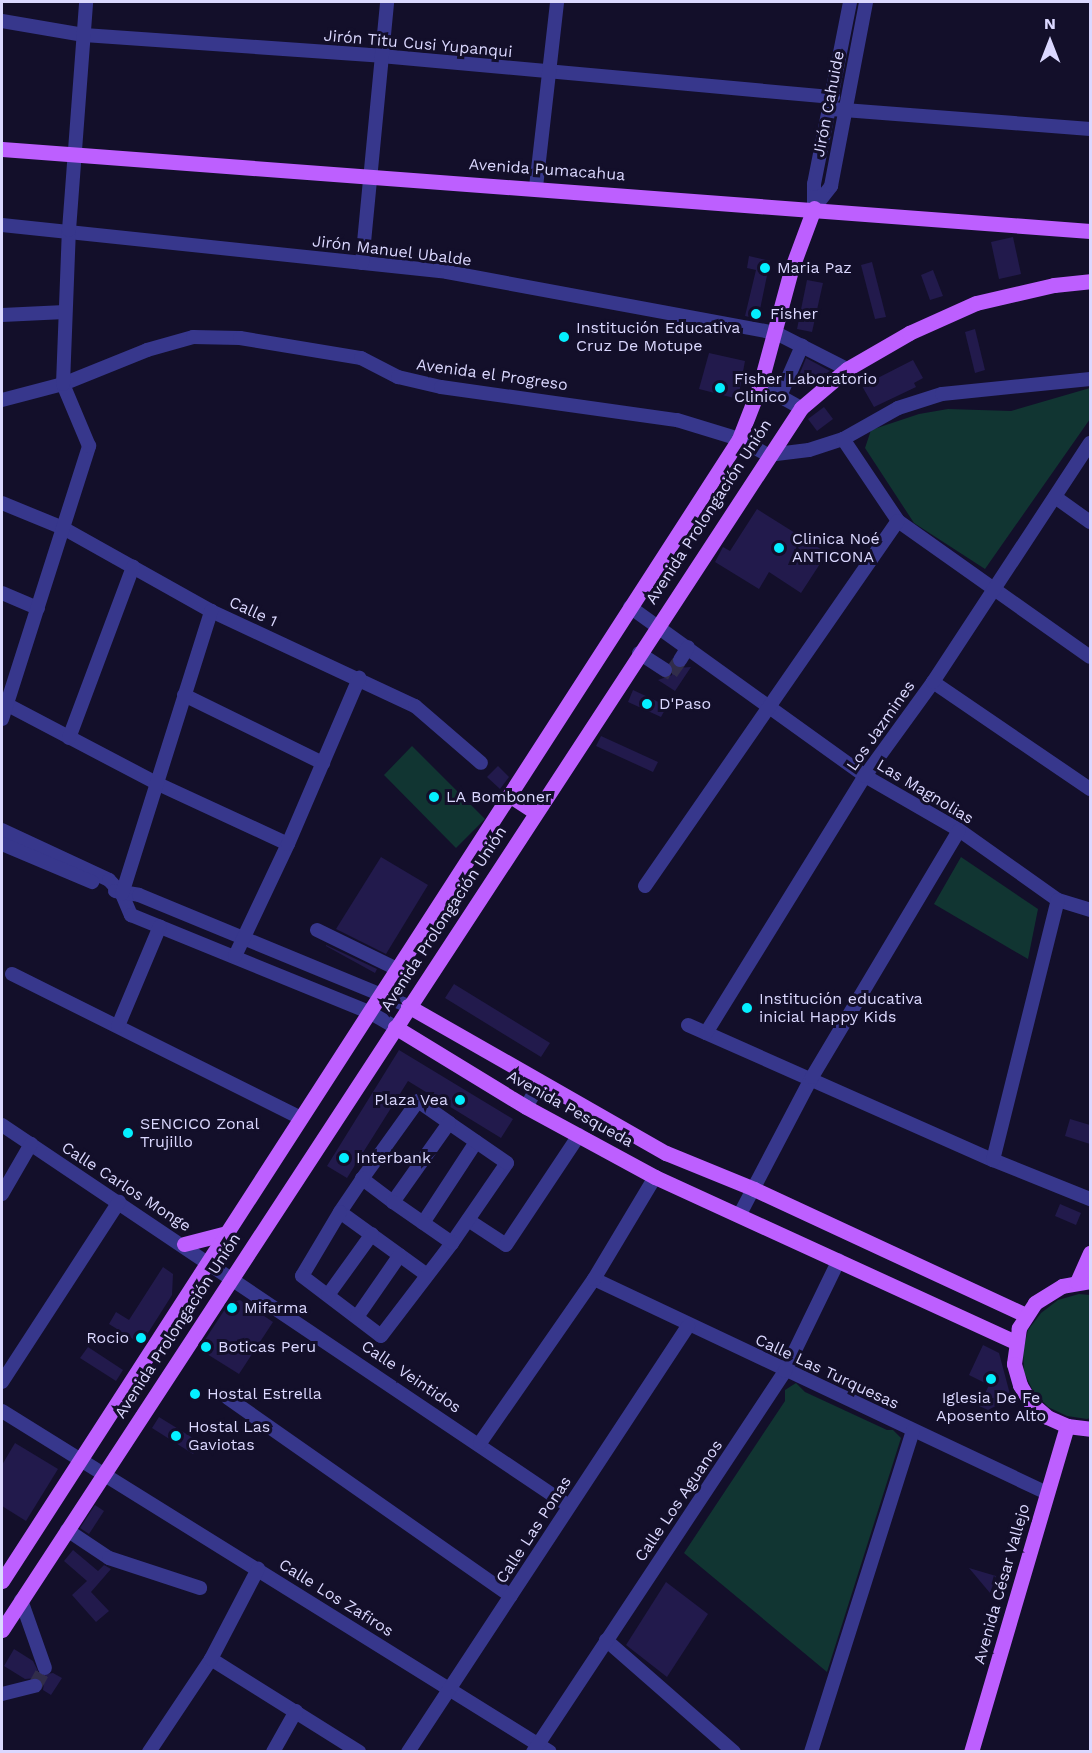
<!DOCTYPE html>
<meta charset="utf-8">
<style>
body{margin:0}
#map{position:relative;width:1092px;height:1753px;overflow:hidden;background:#130f2a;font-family:"Work Sans",sans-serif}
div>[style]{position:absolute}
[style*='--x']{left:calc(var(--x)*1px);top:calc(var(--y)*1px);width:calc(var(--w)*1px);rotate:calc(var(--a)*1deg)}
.green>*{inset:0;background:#113532}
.building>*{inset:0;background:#221a4c}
.minor-tunnel>*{height:14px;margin-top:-7px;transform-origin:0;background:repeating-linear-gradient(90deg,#312d4a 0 14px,transparent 0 21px)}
.minor>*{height:14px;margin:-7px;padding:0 7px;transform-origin:7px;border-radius:7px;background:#37378c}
.major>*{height:15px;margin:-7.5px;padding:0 7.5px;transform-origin:7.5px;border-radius:7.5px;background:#bd5fff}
.dots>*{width:16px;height:16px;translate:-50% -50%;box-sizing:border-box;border:3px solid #130f2a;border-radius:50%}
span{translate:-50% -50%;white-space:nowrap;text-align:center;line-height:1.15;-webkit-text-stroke:6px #130f2a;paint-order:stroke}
.street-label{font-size:16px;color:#dbd8ff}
.poi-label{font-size:16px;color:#dbd8ff}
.left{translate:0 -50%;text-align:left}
.right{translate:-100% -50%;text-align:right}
.frame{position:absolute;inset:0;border:3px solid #dbd8ff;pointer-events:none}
.north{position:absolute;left:1020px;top:12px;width:60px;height:60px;-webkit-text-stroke:4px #130f2a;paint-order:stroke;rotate:0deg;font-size:16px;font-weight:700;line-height:24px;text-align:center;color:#dbd8ff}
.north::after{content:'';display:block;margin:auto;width:21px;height:27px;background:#dbd8ff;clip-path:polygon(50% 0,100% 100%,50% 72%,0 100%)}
</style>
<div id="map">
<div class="green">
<i style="clip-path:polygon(1090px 388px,1090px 419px,985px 569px,914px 523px,865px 448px,871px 430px,919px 414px,948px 409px,1011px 411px)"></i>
<i style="clip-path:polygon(412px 746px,485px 819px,456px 848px,384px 775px)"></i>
<i style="clip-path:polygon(961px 857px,1038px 909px,1028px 959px,934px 904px)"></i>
<i style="clip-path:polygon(1079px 1294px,1090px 1295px,1090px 1418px,1087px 1419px,1067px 1416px,1048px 1407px,1033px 1391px,1024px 1372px,1023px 1351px,1028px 1330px,1041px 1313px,1058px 1300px)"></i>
<i style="clip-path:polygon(796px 1383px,805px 1392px,887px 1430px,893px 1430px,901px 1438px,827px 1672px,684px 1553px,785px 1401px,785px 1390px)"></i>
</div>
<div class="building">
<i style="clip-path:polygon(1013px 237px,1021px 274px,999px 279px,991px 242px)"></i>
<i style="clip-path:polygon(749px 256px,770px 261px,758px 319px,745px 316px,756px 270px,747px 268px)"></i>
<i style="clip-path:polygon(872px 262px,886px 317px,875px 319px,861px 265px)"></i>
<i style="clip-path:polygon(933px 270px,943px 296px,930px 300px,921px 275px)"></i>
<i style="clip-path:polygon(807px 280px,823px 283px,812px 332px,797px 329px)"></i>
<i style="clip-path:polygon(975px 329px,985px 370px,975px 373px,965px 332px)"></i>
<i style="clip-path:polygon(709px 353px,745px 361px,738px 399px,699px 389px)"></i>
<i style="clip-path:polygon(806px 358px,830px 371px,813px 382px,798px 378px)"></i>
<i style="clip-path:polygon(913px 360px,923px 378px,914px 383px,916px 387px,874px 407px,862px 386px)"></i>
<i style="clip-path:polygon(824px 407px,833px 419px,817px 431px,808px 419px)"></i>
<i style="clip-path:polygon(757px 509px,827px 553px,801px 593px,769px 572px,759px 589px,715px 562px,723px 547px,730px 551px)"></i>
<i style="clip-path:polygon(671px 661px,676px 668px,691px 667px,675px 691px,658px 680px,672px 675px)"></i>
<i style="clip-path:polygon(633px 690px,667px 706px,661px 717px,628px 702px)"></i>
<i style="clip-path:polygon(601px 736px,658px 762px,653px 772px,596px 746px)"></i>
<i style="clip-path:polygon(498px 766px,509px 777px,500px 789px,487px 777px)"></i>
<i style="clip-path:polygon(381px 857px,428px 885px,386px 954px,336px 929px)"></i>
<i style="clip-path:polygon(326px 946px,326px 945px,377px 969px,375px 973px)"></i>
<i style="clip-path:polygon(454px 984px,550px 1043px,541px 1057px,445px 998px)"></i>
<i style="clip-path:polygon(399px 1050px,513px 1119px,501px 1138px,408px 1081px,347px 1178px,327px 1166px)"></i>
<i style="clip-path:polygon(1070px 1119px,1090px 1125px,1090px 1144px,1065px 1136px)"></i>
<i style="clip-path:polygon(1060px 1204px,1081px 1213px,1076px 1225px,1055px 1216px)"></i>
<i style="clip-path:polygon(163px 1267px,173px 1274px,172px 1295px,141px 1344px,109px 1324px,116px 1312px,129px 1320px)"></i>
<i style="clip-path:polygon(240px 1300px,273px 1322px,239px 1374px,199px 1349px,229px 1303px)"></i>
<i style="clip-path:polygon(983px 1345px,999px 1353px,1011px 1398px,988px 1410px,979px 1406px,989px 1385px,969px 1375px)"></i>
<i style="clip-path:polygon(88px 1347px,123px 1370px,116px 1381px,80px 1358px)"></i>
<i style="clip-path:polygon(159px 1417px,201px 1443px,193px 1454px,152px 1428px)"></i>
<i style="clip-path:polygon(15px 1443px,58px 1469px,26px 1521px,2px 1506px,2px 1465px)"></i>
<i style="clip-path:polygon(95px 1505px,104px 1511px,89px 1534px,80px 1528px)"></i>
<i style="clip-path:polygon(73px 1550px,98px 1571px,104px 1565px,111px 1569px,91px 1592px,109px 1611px,96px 1622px,72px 1595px,87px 1581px,64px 1561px)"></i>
<i style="clip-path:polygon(969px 1568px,996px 1576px,990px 1593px)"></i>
<i style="clip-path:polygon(666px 1582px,708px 1614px,667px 1677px,626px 1645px)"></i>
<i style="clip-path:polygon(14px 1649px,33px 1661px,40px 1675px,53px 1673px,62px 1678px,51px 1695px,43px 1690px,44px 1683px,38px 1678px,25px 1679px,4px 1666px)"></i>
</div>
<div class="minor-tunnel">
<i style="--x:665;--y:670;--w:7;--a:27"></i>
<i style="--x:671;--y:673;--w:16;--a:-55"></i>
<i style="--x:35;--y:1686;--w:21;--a:-61"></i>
</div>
<div class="minor">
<i style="--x:2;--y:21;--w:83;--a:9.7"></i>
<i style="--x:84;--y:35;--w:298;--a:4"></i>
<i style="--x:381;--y:56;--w:454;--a:5.2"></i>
<i style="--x:831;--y:109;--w:260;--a:4.4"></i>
<i style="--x:536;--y:187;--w:186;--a:-83.5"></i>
<i style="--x:814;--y:208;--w:28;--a:-52"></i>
<i style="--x:831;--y:186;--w:187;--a:-79.2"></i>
<i style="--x:814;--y:208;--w:24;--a:-90"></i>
<i style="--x:814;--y:184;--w:186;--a:-78.8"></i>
<i style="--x:2;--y:225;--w:447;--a:6"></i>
<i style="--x:447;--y:272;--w:335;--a:10.5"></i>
<i style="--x:776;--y:333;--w:80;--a:26.9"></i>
<i style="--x:362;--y:263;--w:262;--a:-84.5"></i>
<i style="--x:2;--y:315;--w:63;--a:-2.7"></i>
<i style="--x:760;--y:385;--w:47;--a:29.3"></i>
<i style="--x:780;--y:396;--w:55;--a:-66.3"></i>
<i style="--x:2;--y:400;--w:63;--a:-14.7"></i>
<i style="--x:63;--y:384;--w:91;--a:-22"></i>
<i style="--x:147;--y:350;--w:48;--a:-15.8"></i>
<i style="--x:193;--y:337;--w:47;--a:1.2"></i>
<i style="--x:240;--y:338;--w:123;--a:9.4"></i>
<i style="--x:361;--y:358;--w:42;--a:27.2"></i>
<i style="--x:398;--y:377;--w:44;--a:13.1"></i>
<i style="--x:441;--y:387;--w:238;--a:8"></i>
<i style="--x:677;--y:420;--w:65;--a:17"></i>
<i style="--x:739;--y:439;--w:33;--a:29"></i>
<i style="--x:768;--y:455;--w:41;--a:-7"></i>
<i style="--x:809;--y:450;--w:36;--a:-18"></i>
<i style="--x:843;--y:439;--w:63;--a:-29.4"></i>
<i style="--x:898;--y:408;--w:46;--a:-17.7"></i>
<i style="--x:942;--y:394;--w:149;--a:-5.8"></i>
<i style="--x:843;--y:439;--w:99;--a:56.1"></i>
<i style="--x:898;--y:521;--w:235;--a:35.3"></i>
<i style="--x:1055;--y:497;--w:43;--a:35.5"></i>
<i style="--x:2;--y:503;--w:66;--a:22.3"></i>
<i style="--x:63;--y:528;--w:170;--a:29.3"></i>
<i style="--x:211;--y:611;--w:225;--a:25"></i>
<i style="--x:415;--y:706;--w:87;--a:40.8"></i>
<i style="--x:2;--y:593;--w:39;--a:23"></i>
<i style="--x:630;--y:607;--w:289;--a:35.7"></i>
<i style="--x:865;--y:776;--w:108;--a:29.9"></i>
<i style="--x:959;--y:830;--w:121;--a:35.3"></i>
<i style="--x:1058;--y:900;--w:34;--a:17"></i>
<i style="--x:639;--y:653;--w:31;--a:33"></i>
<i style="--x:680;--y:660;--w:15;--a:-58"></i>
<i style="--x:933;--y:682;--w:190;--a:34.3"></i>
<i style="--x:184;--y:695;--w:155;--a:26.1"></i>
<i style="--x:2;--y:702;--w:174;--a:27.7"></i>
<i style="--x:156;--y:783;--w:145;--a:24.8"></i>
<i style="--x:2;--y:719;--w:287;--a:-72.3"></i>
<i style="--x:89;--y:446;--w:67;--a:-112.8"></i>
<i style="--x:63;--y:384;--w:154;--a:-87.8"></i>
<i style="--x:69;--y:230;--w:229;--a:-85.7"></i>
<i style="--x:69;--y:738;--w:183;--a:-69.5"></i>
<i style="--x:2;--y:830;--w:118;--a:25"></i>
<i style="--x:109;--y:880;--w:19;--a:47"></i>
<i style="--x:122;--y:894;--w:23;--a:67"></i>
<i style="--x:131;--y:915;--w:257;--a:22.2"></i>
<i style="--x:369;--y:1012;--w:30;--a:30"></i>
<i style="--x:2;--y:844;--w:98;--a:22.9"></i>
<i style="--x:645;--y:886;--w:444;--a:-55.3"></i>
<i style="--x:115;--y:891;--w:24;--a:9"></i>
<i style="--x:139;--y:895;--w:291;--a:22.4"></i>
<i style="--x:122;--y:894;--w:297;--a:-72.5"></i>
<i style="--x:317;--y:930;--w:89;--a:26"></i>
<i style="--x:235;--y:956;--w:124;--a:-64.7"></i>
<i style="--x:288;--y:844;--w:181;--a:-66.8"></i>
<i style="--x:12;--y:974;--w:323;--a:26.5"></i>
<i style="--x:688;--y:1025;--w:334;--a:23.9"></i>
<i style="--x:993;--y:1160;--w:105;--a:21.9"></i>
<i style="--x:118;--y:1026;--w:108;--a:-67.2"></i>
<i style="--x:706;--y:1033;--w:302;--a:-58.3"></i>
<i style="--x:865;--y:776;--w:116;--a:-54.1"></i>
<i style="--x:933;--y:682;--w:286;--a:-56.7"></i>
<i style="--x:526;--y:1107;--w:28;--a:-60"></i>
<i style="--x:2;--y:1125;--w:683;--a:33.9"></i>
<i style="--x:993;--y:1160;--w:268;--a:-76"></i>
<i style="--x:2;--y:1194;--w:58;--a:-59.9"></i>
<i style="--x:393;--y:1202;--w:39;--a:-143"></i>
<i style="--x:362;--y:1179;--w:96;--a:-54.3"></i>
<i style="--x:418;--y:1101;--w:38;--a:35"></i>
<i style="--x:340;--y:1212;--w:40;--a:-56"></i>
<i style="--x:740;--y:1214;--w:155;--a:-62.3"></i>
<i style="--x:812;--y:1077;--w:287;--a:-59.2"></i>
<i style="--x:468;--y:1220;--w:45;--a:33.3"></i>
<i style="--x:506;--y:1245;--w:132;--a:-56.4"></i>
<i style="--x:423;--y:1223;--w:97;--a:-56.8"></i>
<i style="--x:427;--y:1275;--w:107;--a:-144.1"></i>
<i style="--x:340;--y:1212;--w:74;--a:120.7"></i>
<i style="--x:302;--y:1276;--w:99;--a:37.2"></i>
<i style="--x:381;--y:1336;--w:117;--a:-52.6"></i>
<i style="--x:452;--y:1243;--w:97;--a:-55.5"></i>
<i style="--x:507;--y:1163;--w:70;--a:-145.4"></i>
<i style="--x:449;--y:1123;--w:97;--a:125.3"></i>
<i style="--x:393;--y:1202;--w:72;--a:34.8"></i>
<i style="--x:594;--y:1279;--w:501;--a:25.29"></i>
<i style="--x:328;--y:1295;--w:75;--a:-54.2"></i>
<i style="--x:357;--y:1317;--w:75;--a:-55.3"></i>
<i style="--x:2;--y:1382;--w:215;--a:-57"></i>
<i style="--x:228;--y:1398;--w:345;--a:35"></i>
<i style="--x:2;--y:1411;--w:645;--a:31.89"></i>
<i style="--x:480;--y:1443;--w:200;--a:-55.2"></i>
<i style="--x:594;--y:1279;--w:119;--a:-59.1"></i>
<i style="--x:67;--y:1530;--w:50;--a:33.7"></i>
<i style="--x:109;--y:1558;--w:96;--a:18.2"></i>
<i style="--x:21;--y:1600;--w:72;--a:70.6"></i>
<i style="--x:606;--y:1640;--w:170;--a:41.2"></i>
<i style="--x:211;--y:1659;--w:175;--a:32.1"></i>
<i style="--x:2;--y:1694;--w:34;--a:-14"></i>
<i style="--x:149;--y:1752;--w:112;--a:-56.3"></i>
<i style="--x:211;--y:1659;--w:102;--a:-62.4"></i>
<i style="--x:273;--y:1752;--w:47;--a:-60.7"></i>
<i style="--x:408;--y:1752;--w:510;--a:-56.68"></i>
<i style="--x:533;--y:1752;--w:457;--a:-56.5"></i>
<i style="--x:785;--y:1371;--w:123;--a:-64.1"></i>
<i style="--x:811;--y:1752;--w:337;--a:-72.4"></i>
</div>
<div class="major">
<i style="--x:2;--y:149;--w:1091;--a:4.31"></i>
<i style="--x:509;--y:795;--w:31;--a:33"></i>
<i style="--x:408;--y:1006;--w:297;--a:29.7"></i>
<i style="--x:666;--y:1153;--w:95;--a:22.2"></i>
<i style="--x:754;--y:1189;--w:299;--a:24.9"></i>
<i style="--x:395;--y:1027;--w:153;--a:31.4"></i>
<i style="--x:526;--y:1107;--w:147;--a:28.5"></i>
<i style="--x:655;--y:1177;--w:396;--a:24.6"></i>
<i style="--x:184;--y:1244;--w:44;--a:-14.3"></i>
<i style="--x:1090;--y:1281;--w:28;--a:170"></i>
<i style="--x:1062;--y:1286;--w:32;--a:148"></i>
<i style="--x:1035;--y:1303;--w:30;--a:123"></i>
<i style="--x:1019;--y:1328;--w:36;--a:98"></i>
<i style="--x:1014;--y:1364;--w:22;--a:74"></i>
<i style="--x:1020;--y:1385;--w:21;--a:59"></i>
<i style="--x:1031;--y:1403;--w:21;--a:41"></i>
<i style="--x:1047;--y:1417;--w:22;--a:24"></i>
<i style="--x:1067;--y:1426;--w:23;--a:7"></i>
<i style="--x:1077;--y:1282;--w:32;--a:-66"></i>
<i style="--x:2;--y:1581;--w:1359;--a:-57.16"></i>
<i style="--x:739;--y:439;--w:58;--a:-68.7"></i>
<i style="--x:760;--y:385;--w:119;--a:-74.9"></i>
<i style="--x:791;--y:270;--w:66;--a:-69.6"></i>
<i style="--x:2;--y:1630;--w:1460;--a:-56.82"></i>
<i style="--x:801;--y:408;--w:60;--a:-40.3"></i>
<i style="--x:847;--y:369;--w:72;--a:-30.1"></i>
<i style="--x:909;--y:333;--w:73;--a:-24.1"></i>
<i style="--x:976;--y:303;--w:80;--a:-13"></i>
<i style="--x:1054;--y:285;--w:36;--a:-6"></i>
<i style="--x:971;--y:1752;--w:340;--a:-73.6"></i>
</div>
<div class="dots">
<i style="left:765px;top:268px;background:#04efff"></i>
<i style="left:756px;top:314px;background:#04efff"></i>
<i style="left:564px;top:337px;background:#04efff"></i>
<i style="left:720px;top:388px;background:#04efff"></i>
<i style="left:779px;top:548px;background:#04efff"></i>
<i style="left:647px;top:704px;background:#04efff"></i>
<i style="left:434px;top:797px;background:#04efff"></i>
<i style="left:747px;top:1008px;background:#04efff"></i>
<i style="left:460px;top:1100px;background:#04efff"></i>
<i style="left:128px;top:1133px;background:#04efff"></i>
<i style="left:344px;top:1158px;background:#04efff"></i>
<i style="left:232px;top:1308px;background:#04efff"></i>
<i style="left:141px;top:1338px;background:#04efff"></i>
<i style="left:206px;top:1347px;background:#04efff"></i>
<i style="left:991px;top:1379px;background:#04efff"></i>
<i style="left:195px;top:1394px;background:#04efff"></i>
<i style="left:176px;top:1436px;background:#04efff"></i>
</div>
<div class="street-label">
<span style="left:418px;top:44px;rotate:5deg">Jirón Titu Cusi Yupanqui</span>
<span style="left:829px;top:104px;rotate:-79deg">Jirón Cahuide</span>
<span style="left:547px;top:170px;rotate:4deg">Avenida Pumacahua</span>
<span style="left:392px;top:251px;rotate:7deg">Jirón Manuel Ubalde</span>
<span style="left:492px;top:375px;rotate:8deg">Avenida el Progreso</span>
<span style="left:709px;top:512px;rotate:-57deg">Avenida Prolongación Unión</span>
<span style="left:253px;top:612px;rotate:25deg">Calle 1</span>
<span style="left:881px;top:726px;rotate:-55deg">Los Jazmines</span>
<span style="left:925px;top:792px;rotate:31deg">Las Magnolias</span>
<span style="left:444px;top:919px;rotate:-57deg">Avenida Prolongación Unión</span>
<span style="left:570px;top:1109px;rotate:29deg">Avenida Pesqueda</span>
<span style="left:126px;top:1187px;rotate:33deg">Calle Carlos Monge</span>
<span style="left:178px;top:1326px;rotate:-57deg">Avenida Prolongación Unión</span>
<span style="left:827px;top:1372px;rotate:25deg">Calle Las Turquesas</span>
<span style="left:411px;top:1377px;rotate:34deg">Calle Veintidos</span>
<span style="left:679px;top:1501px;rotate:-56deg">Calle Los Aguanos</span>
<span style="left:534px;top:1530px;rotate:-57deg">Calle Las Ponas</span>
<span style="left:1002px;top:1584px;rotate:-74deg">Avenida César Vallejo</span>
<span style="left:336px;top:1598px;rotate:32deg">Calle Los Zafiros</span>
</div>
<div class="poi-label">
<span class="left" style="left:777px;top:268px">Maria Paz</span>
<span class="left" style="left:770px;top:314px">Fisher</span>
<span class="left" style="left:576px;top:337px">Institución Educativa<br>Cruz De Motupe</span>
<span class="left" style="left:734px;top:388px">Fisher Laboratorio<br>Clinico</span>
<span class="left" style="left:792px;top:548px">Clinica Noé<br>ANTICONA</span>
<span class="left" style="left:659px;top:704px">D'Paso</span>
<span class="left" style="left:446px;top:797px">LA Bomboner</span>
<span class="left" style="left:759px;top:1008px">Institución educativa<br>inicial Happy Kids</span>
<span class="right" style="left:448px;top:1100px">Plaza Vea</span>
<span class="left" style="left:140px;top:1133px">SENCICO Zonal<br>Trujillo</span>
<span class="left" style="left:356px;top:1158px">Interbank</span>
<span class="left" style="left:244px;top:1308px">Mifarma</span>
<span class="right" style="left:129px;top:1338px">Rocio</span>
<span class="left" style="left:218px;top:1347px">Boticas Peru</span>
<span class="left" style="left:207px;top:1394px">Hostal Estrella</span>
<span style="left:991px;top:1407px">Iglesia De Fe<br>Aposento Alto</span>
<span class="left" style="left:188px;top:1436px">Hostal Las<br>Gaviotas</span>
</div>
<div class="frame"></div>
<div class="north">N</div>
</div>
